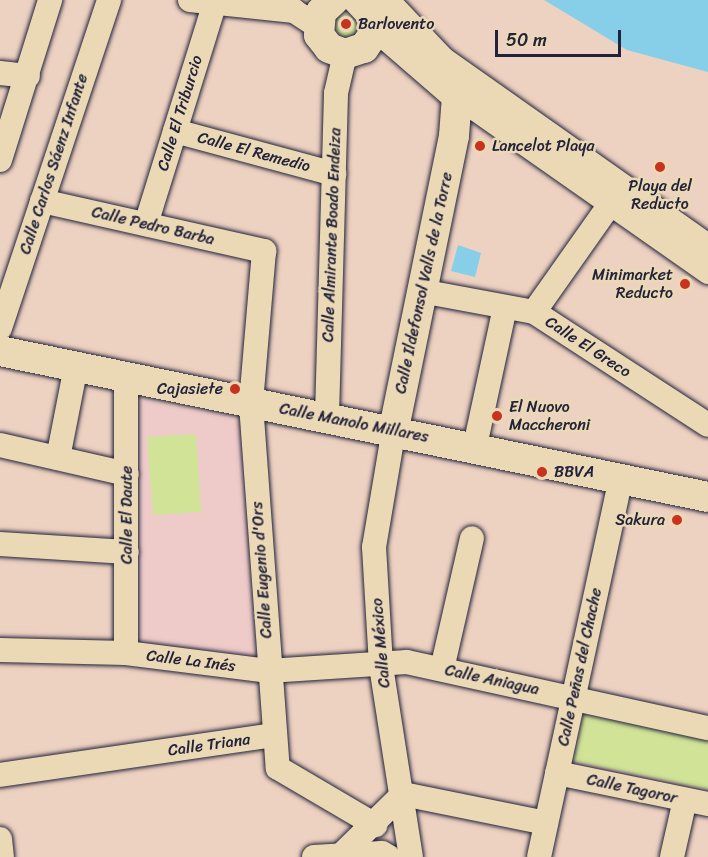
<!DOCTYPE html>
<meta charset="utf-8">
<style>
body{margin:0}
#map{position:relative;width:708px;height:857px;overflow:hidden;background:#edd1c1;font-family:Sriracha,sans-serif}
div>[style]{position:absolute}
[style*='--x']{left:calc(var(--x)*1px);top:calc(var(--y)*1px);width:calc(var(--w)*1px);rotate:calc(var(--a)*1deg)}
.built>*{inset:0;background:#eecbc9}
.green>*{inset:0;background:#d1e397}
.round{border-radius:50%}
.water>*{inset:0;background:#87cfe8}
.roads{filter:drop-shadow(0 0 2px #22223b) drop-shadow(0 0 2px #22223b)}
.minor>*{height:24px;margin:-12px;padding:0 12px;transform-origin:12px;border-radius:12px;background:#ebd9b6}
.major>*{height:30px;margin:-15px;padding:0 15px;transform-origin:15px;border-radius:15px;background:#ebd9b6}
.dots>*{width:16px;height:16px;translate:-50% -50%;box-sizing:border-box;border:3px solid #ebd9b6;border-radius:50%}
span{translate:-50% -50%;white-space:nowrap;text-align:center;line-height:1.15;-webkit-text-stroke:5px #ebd9b6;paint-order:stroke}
.poi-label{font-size:16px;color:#22223b}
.left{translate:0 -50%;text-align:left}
.right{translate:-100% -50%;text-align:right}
.street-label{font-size:16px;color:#22223b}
.scale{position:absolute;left:495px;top:30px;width:126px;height:27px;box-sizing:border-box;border:3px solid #22223b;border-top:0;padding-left:8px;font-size:18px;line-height:21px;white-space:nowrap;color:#22223b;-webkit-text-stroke:4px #ebd9b6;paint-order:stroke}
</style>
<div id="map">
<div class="built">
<i style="clip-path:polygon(145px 399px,233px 417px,241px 428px,256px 662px,134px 646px,134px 406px)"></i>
</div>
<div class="green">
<i class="round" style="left:332px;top:14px;width:26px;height:26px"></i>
<i style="clip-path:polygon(196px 434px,201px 512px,153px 515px,147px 437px)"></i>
<i style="clip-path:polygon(583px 714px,708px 740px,708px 789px,573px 761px)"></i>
</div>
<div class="water">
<i style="clip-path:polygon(544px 0,708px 0,708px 72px,627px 50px)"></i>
<i style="clip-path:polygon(458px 245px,481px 253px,475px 277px,451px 271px)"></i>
</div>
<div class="roads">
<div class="minor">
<i style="--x:190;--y:0;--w:105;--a:6"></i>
<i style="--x:294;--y:11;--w:27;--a:33"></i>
<i style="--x:387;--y:0;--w:81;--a:46.5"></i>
<i style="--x:443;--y:59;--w:324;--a:35.2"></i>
<i style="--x:0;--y:73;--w:28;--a:6"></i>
<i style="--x:457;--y:96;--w:307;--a:35"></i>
<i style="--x:175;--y:131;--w:165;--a:15.1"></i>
<i style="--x:0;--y:160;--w:168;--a:-72.6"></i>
<i style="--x:42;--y:201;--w:228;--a:12.7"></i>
<i style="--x:264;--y:251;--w:154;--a:94.9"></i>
<i style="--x:251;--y:404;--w:365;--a:85.8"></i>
<i style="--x:278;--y:768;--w:113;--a:30.4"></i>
<i style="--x:146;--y:224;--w:232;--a:-72.7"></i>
<i style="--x:421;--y:291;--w:115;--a:10.5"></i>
<i style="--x:534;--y:312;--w:207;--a:33"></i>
<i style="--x:534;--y:312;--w:133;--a:-54.8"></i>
<i style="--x:0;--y:328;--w:346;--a:-71.6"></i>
<i style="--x:327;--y:416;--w:323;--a:-88.4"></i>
<i style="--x:336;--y:93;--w:40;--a:-77"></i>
<i style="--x:394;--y:429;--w:120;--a:99.6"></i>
<i style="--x:374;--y:547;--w:119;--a:86.6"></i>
<i style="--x:381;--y:666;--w:193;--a:81.1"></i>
<i style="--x:0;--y:445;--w:130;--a:12.9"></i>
<i style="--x:475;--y:446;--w:142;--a:-77.8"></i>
<i style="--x:58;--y:458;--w:94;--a:-78.9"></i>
<i style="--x:0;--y:544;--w:127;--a:3.6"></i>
<i style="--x:0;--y:650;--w:126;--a:1.4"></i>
<i style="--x:126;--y:653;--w:143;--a:7.2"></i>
<i style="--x:268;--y:671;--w:139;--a:-3.7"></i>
<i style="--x:407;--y:662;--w:308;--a:12.4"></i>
<i style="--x:126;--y:653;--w:275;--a:-90"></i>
<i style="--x:442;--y:669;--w:134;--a:-77.1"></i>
<i style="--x:557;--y:773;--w:154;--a:11.6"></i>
<i style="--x:0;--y:775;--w:276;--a:-8.3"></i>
<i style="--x:0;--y:839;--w:18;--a:84"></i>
<i style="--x:342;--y:854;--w:86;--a:-44.5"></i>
<i style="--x:403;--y:794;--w:146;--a:11.5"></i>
<i style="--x:314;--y:857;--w:68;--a:-3.4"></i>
<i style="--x:382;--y:853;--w:8;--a:30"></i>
<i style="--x:539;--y:857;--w:388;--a:-77.8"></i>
<i style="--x:672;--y:857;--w:58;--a:-77.2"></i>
</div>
<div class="major">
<i style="--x:334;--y:0;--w:18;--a:137"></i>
<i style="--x:321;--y:12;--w:23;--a:95"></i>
<i style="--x:319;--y:35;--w:16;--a:52"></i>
<i style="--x:329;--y:48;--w:17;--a:21"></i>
<i style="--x:345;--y:54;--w:20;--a:-18"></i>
<i style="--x:364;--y:48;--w:16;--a:-55"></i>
<i style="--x:373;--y:35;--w:19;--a:-90"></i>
<i style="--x:373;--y:16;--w:22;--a:-133"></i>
<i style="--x:375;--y:25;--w:108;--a:40.9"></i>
<i style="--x:457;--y:96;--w:40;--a:94.3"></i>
<i style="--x:454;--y:136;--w:299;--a:101.6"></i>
<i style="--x:0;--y:351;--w:723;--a:11.65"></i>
</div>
</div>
<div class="dots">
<i style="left:346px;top:24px;background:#c8321e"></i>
<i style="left:480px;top:146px;background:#c8321e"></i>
<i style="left:660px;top:167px;background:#c8321e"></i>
<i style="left:685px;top:284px;background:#c8321e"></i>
<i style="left:235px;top:389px;background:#c8321e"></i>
<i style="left:497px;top:416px;background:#c8321e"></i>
<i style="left:542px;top:472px;background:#c8321e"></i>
<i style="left:677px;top:520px;background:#c8321e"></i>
</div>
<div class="poi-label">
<span class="left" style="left:358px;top:24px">Barlovento</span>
<span class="left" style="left:492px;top:146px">Lancelot Playa</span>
<span style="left:660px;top:195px">Playa del<br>Reducto</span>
<span class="right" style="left:673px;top:284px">Minimarket<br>Reducto</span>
<span class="right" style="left:223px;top:389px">Cajasiete</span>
<span class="left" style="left:509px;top:416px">El Nuovo<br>Maccheroni</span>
<span class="left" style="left:554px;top:472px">BBVA</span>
<span class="right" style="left:665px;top:520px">Sakura</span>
</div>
<div class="street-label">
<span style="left:180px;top:113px;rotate:-73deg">Calle El Triburcio</span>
<span style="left:254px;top:152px;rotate:15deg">Calle El Remedio</span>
<span style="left:54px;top:164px;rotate:-72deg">Calle Carlos Sáenz Infante</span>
<span style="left:153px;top:226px;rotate:13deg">Calle Pedro Barba</span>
<span style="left:332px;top:235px;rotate:-88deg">Calle Almirante Boado Endeiza</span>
<span style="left:424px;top:283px;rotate:-78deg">Calle Ildefonsol Valls de la Torre</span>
<span style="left:588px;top:347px;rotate:33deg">Calle El Greco</span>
<span style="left:354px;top:423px;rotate:11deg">Calle Manolo Millares</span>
<span style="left:127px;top:515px;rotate:-90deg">Calle El Daute</span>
<span style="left:262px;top:570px;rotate:-94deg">Calle Eugenio d'Ors</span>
<span style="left:381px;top:643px;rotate:-95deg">Calle México</span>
<span style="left:191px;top:661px;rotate:7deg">Calle La Inés</span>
<span style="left:580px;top:667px;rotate:-78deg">Calle Peñas del Chache</span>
<span style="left:492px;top:680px;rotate:12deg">Calle Aniagua</span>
<span style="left:209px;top:745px;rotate:-8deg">Calle Triana</span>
<span style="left:632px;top:789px;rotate:12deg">Calle Tagoror</span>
</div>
<div class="scale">50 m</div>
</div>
